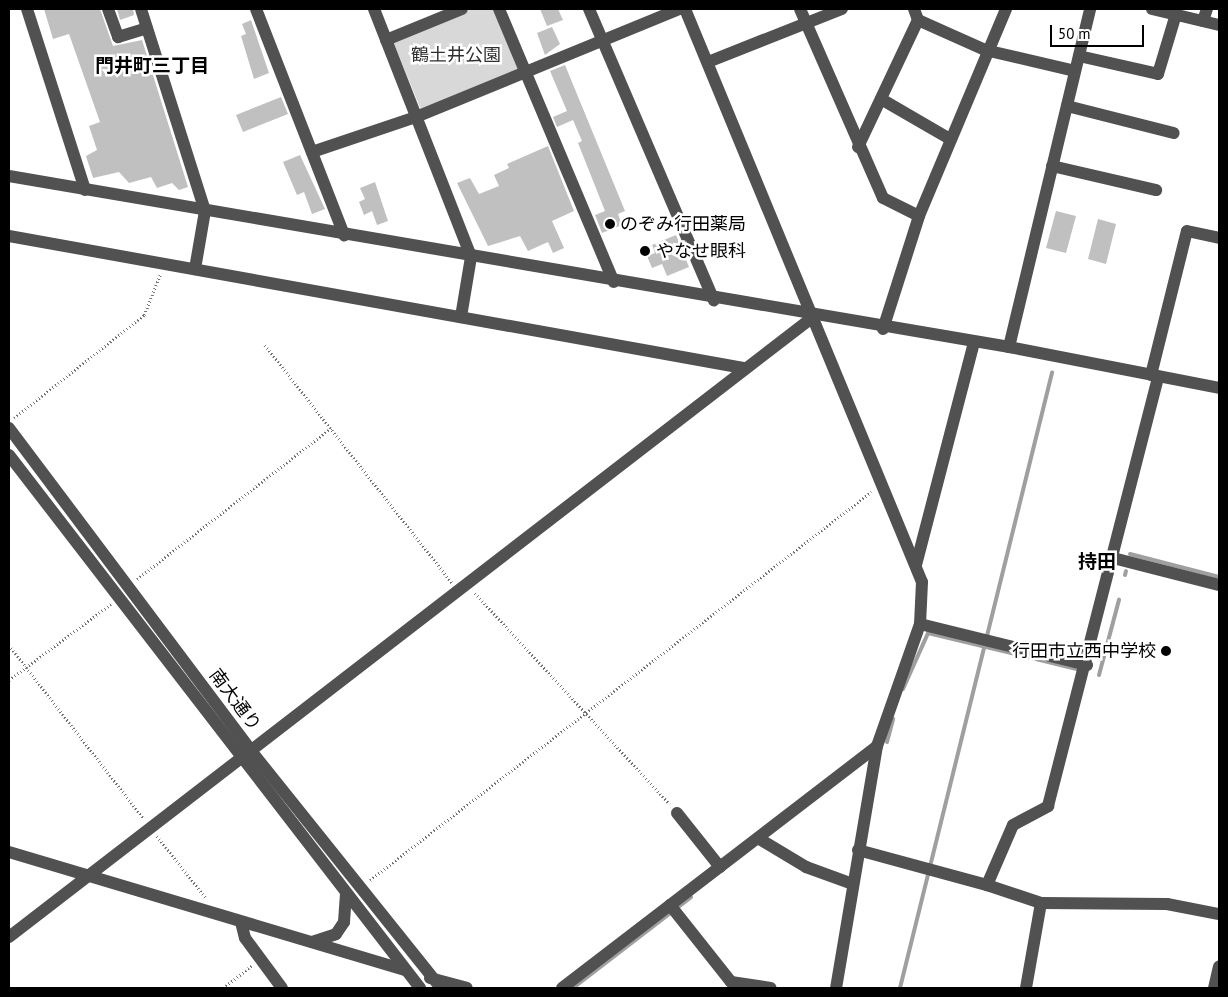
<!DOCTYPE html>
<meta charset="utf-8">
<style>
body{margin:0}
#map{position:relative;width:1228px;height:997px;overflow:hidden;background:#fff;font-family:"PT Sans","Noto Sans JP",sans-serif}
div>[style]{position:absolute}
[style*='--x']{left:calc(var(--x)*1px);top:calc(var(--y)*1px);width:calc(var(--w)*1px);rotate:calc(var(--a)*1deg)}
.green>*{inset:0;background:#d8d8d8}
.stream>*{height:4px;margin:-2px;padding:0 2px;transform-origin:2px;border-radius:2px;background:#9f9f9f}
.building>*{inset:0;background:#c0c0c0}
.path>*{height:2.5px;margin-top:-1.25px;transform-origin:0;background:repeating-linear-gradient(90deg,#737373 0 1px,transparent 0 3.5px)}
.minor>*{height:12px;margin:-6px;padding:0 6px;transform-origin:6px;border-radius:6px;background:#515151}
.dots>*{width:14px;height:14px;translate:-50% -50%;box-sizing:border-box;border:2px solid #fff;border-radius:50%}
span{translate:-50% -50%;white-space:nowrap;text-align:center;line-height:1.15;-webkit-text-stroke:5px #fff;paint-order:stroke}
.park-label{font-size:18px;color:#2f2f2f}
.poi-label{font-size:18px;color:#000}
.left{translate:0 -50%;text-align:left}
.right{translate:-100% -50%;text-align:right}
.street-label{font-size:18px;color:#000}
.neighbourhood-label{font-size:19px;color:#000;font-weight:700}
.frame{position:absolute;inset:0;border:10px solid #000;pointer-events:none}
.scale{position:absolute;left:1050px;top:25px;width:94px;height:22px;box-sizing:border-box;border:2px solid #000;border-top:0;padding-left:6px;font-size:15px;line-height:18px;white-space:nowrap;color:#000;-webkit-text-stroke:4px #fff;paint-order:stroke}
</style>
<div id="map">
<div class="green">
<i style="clip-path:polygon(472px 9px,495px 9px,519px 69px,421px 110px,393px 41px)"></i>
</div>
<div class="stream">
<i style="--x:1130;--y:554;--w:92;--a:14.5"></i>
<i style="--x:1125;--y:575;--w:4;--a:-76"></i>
<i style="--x:1099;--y:675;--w:78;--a:-75.1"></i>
<i style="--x:903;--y:689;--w:61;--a:-65.9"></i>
<i style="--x:928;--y:633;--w:153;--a:13.6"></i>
<i style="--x:887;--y:742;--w:24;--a:-75"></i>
<i style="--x:573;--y:988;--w:149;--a:-37.6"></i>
<i style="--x:900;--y:988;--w:634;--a:-76.12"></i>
</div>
<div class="building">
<i style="clip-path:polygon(44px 9px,100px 9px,113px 46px,142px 40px,188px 187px,179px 190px,172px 183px,157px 188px,151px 177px,129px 183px,119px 172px,93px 178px,86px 156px,97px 150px,89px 126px,100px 122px,69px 34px,53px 39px)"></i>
<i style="clip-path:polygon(117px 9px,133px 9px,134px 15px,120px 20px)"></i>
<i style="clip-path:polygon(540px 9px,558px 9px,563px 20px,547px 26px)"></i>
<i style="clip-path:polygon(251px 20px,269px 73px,254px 79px,241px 36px,246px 34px,242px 24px)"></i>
<i style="clip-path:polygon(552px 27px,560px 44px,545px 55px,537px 33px)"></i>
<i style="clip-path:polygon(565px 65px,625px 211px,618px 214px,622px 225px,602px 233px,595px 215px,605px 211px,578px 143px,582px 141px,573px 120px,557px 127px,553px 117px,567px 111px,550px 71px)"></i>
<i style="clip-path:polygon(281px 97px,288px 114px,243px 132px,236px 115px)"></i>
<i style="clip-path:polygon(548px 146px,574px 211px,552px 221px,564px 248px,553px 253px,548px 242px,528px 251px,520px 236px,488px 246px,457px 183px,470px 178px,479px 194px,499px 186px,494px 175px,509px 168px,507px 164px)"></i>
<i style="clip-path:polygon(300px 155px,325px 209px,312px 214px,304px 192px,297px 195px,283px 162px)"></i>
<i style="clip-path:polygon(375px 182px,388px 221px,377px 225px,372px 211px,364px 215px,359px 202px,365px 199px,360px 188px)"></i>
<i style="clip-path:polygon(1056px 211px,1076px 216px,1066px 253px,1046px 248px)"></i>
<i style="clip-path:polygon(1098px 219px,1116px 224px,1106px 264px,1088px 259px)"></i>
<i style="clip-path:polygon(676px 235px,689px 267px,667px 276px,662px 264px,652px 268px,647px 256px,655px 253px,652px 245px)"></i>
</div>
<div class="path">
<i style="--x:265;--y:345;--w:303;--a:51.8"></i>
<i style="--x:14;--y:418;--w:166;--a:-38.4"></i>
<i style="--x:144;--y:315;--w:43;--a:-68.2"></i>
<i style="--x:137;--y:579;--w:246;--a:-37.9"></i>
<i style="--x:475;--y:593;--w:287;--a:47.3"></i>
<i style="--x:9;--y:645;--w:219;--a:52.2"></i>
<i style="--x:9;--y:680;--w:127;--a:-36.7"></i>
<i style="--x:157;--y:836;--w:79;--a:51.7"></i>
<i style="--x:370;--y:880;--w:634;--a:-37.76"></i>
<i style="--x:223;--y:988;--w:36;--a:-38"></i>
</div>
<div class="minor">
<i style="--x:27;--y:9;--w:190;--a:72.2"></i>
<i style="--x:108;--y:9;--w:30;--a:70"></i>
<i style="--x:118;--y:37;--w:30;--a:-17"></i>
<i style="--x:141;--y:9;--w:212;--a:72.4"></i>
<i style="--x:205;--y:211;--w:59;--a:99.8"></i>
<i style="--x:256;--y:9;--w:243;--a:68.7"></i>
<i style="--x:374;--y:9;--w:266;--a:68.6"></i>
<i style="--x:471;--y:257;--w:61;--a:99.5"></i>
<i style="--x:499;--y:9;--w:296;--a:67.2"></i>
<i style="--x:589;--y:9;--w:317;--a:66.8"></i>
<i style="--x:685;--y:9;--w:620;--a:67.53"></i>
<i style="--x:922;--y:582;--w:42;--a:92.7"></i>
<i style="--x:920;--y:624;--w:129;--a:109.4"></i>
<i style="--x:877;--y:746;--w:245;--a:99.6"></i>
<i style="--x:800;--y:9;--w:206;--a:66.3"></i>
<i style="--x:883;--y:198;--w:40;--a:26.6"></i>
<i style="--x:914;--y:9;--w:12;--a:70"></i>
<i style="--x:918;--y:20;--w:73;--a:24.1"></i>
<i style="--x:985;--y:50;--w:92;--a:13.1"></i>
<i style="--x:1152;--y:9;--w:69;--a:13.4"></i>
<i style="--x:1203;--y:21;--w:13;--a:-72"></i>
<i style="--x:386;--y:40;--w:82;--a:-22.2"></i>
<i style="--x:1079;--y:56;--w:81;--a:12.8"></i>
<i style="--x:1158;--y:74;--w:63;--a:-73.3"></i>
<i style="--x:708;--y:62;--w:144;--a:-21.6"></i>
<i style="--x:881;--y:99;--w:80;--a:30.1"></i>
<i style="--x:1067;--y:106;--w:110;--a:14.2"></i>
<i style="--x:858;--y:147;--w:140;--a:-64.7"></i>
<i style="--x:312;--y:152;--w:110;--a:-18.6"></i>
<i style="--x:416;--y:117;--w:284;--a:-22.3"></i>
<i style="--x:1052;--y:166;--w:107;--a:13"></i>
<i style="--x:9;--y:176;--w:1015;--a:9.7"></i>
<i style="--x:1009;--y:347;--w:214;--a:11"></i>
<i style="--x:9;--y:236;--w:746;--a:10.19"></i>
<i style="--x:883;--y:329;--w:119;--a:-72.3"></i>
<i style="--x:919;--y:216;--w:225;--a:-67.2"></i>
<i style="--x:1009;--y:347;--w:348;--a:-76.5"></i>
<i style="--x:1151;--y:375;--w:148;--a:-76"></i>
<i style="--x:1187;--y:231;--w:33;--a:12"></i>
<i style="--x:9;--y:428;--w:405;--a:53.1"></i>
<i style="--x:252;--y:752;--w:302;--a:51.3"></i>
<i style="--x:9;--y:455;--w:673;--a:52.36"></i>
<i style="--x:1113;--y:558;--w:109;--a:14.3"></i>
<i style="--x:916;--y:565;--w:230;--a:-75.4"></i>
<i style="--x:920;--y:624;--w:172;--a:13.8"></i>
<i style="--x:677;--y:813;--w:69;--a:51.5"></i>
<i style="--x:758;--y:838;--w:56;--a:31.1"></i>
<i style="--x:806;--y:867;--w:50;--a:19.9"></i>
<i style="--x:858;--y:850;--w:134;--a:15.2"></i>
<i style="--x:9;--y:852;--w:414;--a:16.6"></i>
<i style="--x:1041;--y:903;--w:126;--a:0.5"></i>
<i style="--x:1167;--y:904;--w:53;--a:10.9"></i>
<i style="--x:670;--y:905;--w:98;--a:51.6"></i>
<i style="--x:731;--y:982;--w:40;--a:8.5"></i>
<i style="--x:241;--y:922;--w:16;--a:76"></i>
<i style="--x:245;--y:938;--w:62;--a:53.5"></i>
<i style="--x:9;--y:937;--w:1015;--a:-37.64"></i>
<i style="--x:312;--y:942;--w:25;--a:-18"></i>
<i style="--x:336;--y:934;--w:14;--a:-56"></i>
<i style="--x:344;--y:922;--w:28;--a:-86"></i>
<i style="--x:430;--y:978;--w:38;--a:15"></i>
<i style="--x:562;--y:988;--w:397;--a:-37.5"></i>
<i style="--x:1026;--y:988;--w:86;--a:-80"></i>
<i style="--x:1041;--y:903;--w:57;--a:-161.6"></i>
<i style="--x:987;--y:885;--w:65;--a:-66.6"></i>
<i style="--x:1013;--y:825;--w:40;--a:-28"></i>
<i style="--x:1048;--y:806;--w:443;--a:-75.6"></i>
<i style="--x:1214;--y:988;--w:22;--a:-77"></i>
</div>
<div class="dots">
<i style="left:610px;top:224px;background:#000"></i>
<i style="left:645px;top:251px;background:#000"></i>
<i style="left:1166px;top:651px;background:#000"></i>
</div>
<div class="park-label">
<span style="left:456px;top:55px">鶴土井公園</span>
</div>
<div class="poi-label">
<span class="left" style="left:620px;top:224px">のぞみ行田薬局</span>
<span class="left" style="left:656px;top:251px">やなせ眼科</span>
<span class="right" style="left:1156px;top:651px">行田市立西中学校</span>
</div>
<div class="street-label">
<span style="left:235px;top:700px;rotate:53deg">南大通り</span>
</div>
<div class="neighbourhood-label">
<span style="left:152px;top:66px">門井町三丁目</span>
<span style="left:1097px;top:562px">持田</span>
</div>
<div class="frame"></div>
<div class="scale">50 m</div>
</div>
